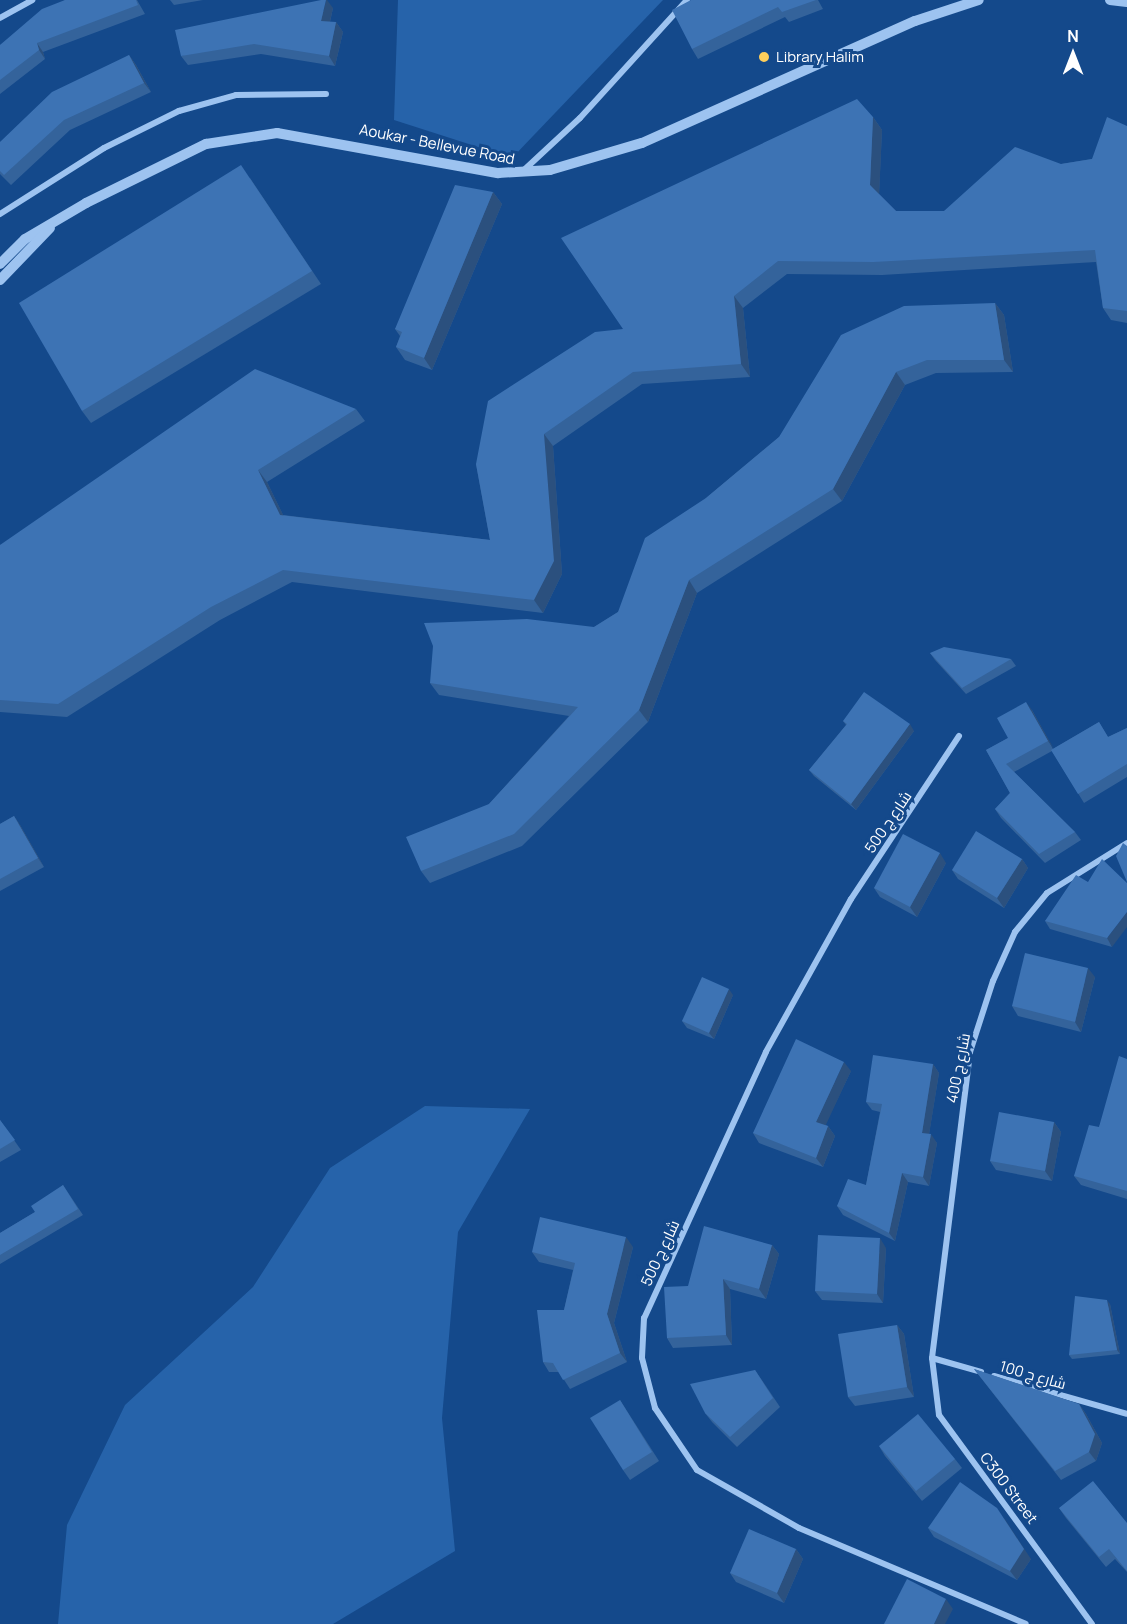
<!DOCTYPE html>
<meta charset="utf-8">
<style>
body{margin:0}
#map{position:relative;width:1127px;height:1624px;overflow:hidden;background:#14498b;font-family:Manrope,Cairo,sans-serif}
div>[style]{position:absolute}
[style*='--x']{left:calc(var(--x)*1px);top:calc(var(--y)*1px);width:calc(var(--w)*1px);rotate:calc(var(--a)*1deg)}
.green>*{inset:0;background:#2663aa}
.minor>*{height:6px;margin:-3px;padding:0 3px;transform-origin:3px;border-radius:3px;background:#9dc3f0}
.tertiary>*{height:10px;margin:-5px;padding:0 5px;transform-origin:5px;border-radius:5px;background:#9dc3f0}
.wall>*{inset:0;background:#34639b}
.shaded-wall>*{inset:0;background:#2b507e}
.building>*{inset:0;background:#3d73b4}
.dots>*{width:16px;height:16px;translate:-50% -50%;box-sizing:border-box;border:3px solid #14498b;border-radius:50%}
span{translate:-50% -50%;white-space:nowrap;text-align:center;line-height:1.15;-webkit-text-stroke:6px #14498b;paint-order:stroke}
.poi-label{font-size:15px;color:#fff}
.left{translate:0 -50%;text-align:left}
.street-label{font-size:15px;color:#fff}
.north{position:absolute;left:1043px;top:24px;width:60px;height:60px;-webkit-text-stroke:4px #14498b;paint-order:stroke;rotate:0deg;font-size:16px;font-weight:700;line-height:24px;text-align:center;color:#fff}
.north::after{content:'';display:block;margin:auto;width:21px;height:27px;background:#fff;clip-path:polygon(50% 0,100% 100%,50% 72%,0 100%)}
</style>
<div id="map">
<div class="green">
<i style="clip-path:polygon(398px 0,663px 0,512px 158px,394px 120px)"></i>
<i style="clip-path:polygon(425px 1106px,530px 1109px,458px 1232px,442px 1418px,455px 1551px,333px 1624px,58px 1624px,67px 1525px,125px 1405px,253px 1287px,330px 1168px)"></i>
</div>
<div class="minor">
<i style="--x:0;--y:18;--w:37;--a:-29"></i>
<i style="--x:524;--y:170;--w:76;--a:-42.9"></i>
<i style="--x:580;--y:118;--w:159;--a:-47.8"></i>
<i style="--x:0;--y:214;--w:123;--a:-32.4"></i>
<i style="--x:104;--y:148;--w:84;--a:-26.3"></i>
<i style="--x:179;--y:111;--w:59;--a:-15.7"></i>
<i style="--x:236;--y:95;--w:90;--a:-0.6"></i>
<i style="--x:959;--y:736;--w:196;--a:123.5"></i>
<i style="--x:851;--y:899;--w:175;--a:119.1"></i>
<i style="--x:766;--y:1052;--w:293;--a:114.6"></i>
<i style="--x:644;--y:1318;--w:40;--a:92.9"></i>
<i style="--x:642;--y:1358;--w:52;--a:75.4"></i>
<i style="--x:655;--y:1408;--w:75;--a:55.9"></i>
<i style="--x:697;--y:1470;--w:117;--a:29.6"></i>
<i style="--x:799;--y:1528;--w:246;--a:22.9"></i>
<i style="--x:932;--y:1358;--w:51;--a:15.9"></i>
<i style="--x:994;--y:1376;--w:138;--a:15.9"></i>
<i style="--x:1092;--y:1624;--w:259;--a:-126.2"></i>
<i style="--x:939;--y:1415;--w:57;--a:-97"></i>
<i style="--x:932;--y:1358;--w:308;--a:-82.9"></i>
<i style="--x:970;--y:1052;--w:75;--a:-72.1"></i>
<i style="--x:993;--y:981;--w:54;--a:-65.8"></i>
<i style="--x:1015;--y:932;--w:50;--a:-50.6"></i>
<i style="--x:1047;--y:893;--w:94;--a:-32"></i>
</div>
<div class="tertiary">
<i style="--x:1110;--y:0;--w:17;--a:7"></i>
<i style="--x:0;--y:264;--w:35;--a:-45"></i>
<i style="--x:25;--y:239;--w:71;--a:-30.5"></i>
<i style="--x:86;--y:203;--w:134;--a:-26.2"></i>
<i style="--x:206;--y:144;--w:72;--a:-8.8"></i>
<i style="--x:277;--y:133;--w:225;--a:10.3"></i>
<i style="--x:498;--y:173;--w:52;--a:-3.3"></i>
<i style="--x:550;--y:170;--w:96;--a:-16.4"></i>
<i style="--x:642;--y:143;--w:299;--a:-24.1"></i>
<i style="--x:915;--y:21;--w:67;--a:-18.2"></i>
<i style="--x:0;--y:280;--w:72;--a:-46.1"></i>
</div>
<div class="wall">
<i style="clip-path:polygon(65px 0,137px 0,145px 14px,43px 52px,45px 59px,0 94px,0 45px)"></i>
<i style="clip-path:polygon(170px 0,203px 0,174px 5px)"></i>
<i style="clip-path:polygon(691px 0,818px 0,823px 9px,789px 22px,785px 17px,698px 59px,692px 49px)"></i>
<i style="clip-path:polygon(333px 8px,330px 22px,336px 22px,343px 32px,335px 66px,261px 54px,188px 65px,181px 56px)"></i>
<i style="clip-path:polygon(129px 55px,136px 65px,151px 92px,70px 130px,11px 185px,0 174px,0 142px)"></i>
<i style="clip-path:polygon(873px 117px,882px 130px,879px 194px,896px 211px,944px 211px,1061px 164px,1092px 159px,1127px 126px,1127px 323px,1111px 320px,1103px 308px,1096px 262px,882px 275px,787px 274px,743px 308px,750px 377px,642px 384px,553px 446px,562px 574px,543px 613px,292px 582px,220px 620px,67px 717px,0 712px,0 545px,356px 409px,365px 421px,267px 482px,283px 515px,490px 540px,476px 464px,623px 329px)"></i>
<i style="clip-path:polygon(250px 178px,321px 284px,91px 423px,82px 411px)"></i>
<i style="clip-path:polygon(493px 192px,502px 204px,432px 370px,405px 360px,396px 347px,400px 336px,395px 329px)"></i>
<i style="clip-path:polygon(995px 303px,1004px 315px,1013px 372px,936px 373px,905px 385px,842px 501px,697px 593px,648px 722px,522px 846px,430px 883px,421px 871px,489px 804px,569px 716px,439px 695px,430px 683px,594px 627px,618px 612px,706px 498px,779px 437px)"></i>
<i style="clip-path:polygon(930px 653px,1011px 659px,1016px 666px,966px 694px,935px 660px)"></i>
<i style="clip-path:polygon(1032px 710px,1053px 749px,1099px 722px,1108px 737px,1127px 728px,1127px 777px,1084px 803px,1052px 751px,1014px 772px,1075px 832px,1081px 840px,1045px 863px,1001px 818px,995px 809px,1010px 793px,986px 750px,1008px 738px)"></i>
<i style="clip-path:polygon(843px 721px,914px 731px,856px 810px,814px 776px,809px 770px,846px 725px)"></i>
<i style="clip-path:polygon(14px 816px,20px 825px,44px 867px,0 891px,0 824px)"></i>
<i style="clip-path:polygon(1022px 859px,1028px 868px,1004px 908px,958px 879px,952px 870px)"></i>
<i style="clip-path:polygon(946px 863px,917px 917px,880px 897px,874px 888px)"></i>
<i style="clip-path:polygon(1088px 882px,1112px 947px,1050px 929px,1045px 921px)"></i>
<i style="clip-path:polygon(1095px 977px,1081px 1032px,1018px 1016px,1012px 1006px)"></i>
<i style="clip-path:polygon(733px 995px,714px 1039px,687px 1028px,682px 1021px)"></i>
<i style="clip-path:polygon(1127px 1059px,1127px 1199px,1081px 1185px,1074px 1176px,1099px 1127px)"></i>
<i style="clip-path:polygon(933px 1064px,939px 1073px,929px 1134px,937px 1143px,929px 1186px,908px 1182px,895px 1241px,843px 1215px,837px 1206px,866px 1185px,880px 1112px,872px 1110px,866px 1102px)"></i>
<i style="clip-path:polygon(851px 1071px,825px 1125px,828px 1126px,835px 1136px,823px 1167px,759px 1143px,753px 1133px)"></i>
<i style="clip-path:polygon(0 1120px,21px 1150px,0 1162px)"></i>
<i style="clip-path:polygon(1054px 1122px,1061px 1132px,1052px 1181px,996px 1170px,990px 1161px)"></i>
<i style="clip-path:polygon(63px 1185px,83px 1215px,0 1264px,0 1233px,35px 1212px)"></i>
<i style="clip-path:polygon(772px 1245px,779px 1254px,766px 1299px,730px 1289px,732px 1345px,673px 1348px,667px 1338px,688px 1286px)"></i>
<i style="clip-path:polygon(633px 1247px,614px 1323px,627px 1362px,570px 1389px,559px 1372px,549px 1372px,543px 1362px,564px 1310px,573px 1270px,539px 1262px,532px 1252px)"></i>
<i style="clip-path:polygon(886px 1248px,883px 1303px,822px 1300px,815px 1291px)"></i>
<i style="clip-path:polygon(1110px 1304px,1120px 1354px,1072px 1359px,1069px 1355px)"></i>
<i style="clip-path:polygon(897px 1325px,904px 1334px,914px 1397px,855px 1406px,848px 1397px)"></i>
<i style="clip-path:polygon(974px 1369px,1079px 1404px,1086px 1414px,1102px 1443px,1096px 1461px,1061px 1480px)"></i>
<i style="clip-path:polygon(755px 1370px,780px 1407px,737px 1447px,712px 1422px,705px 1413px)"></i>
<i style="clip-path:polygon(620px 1400px,659px 1461px,630px 1480px,623px 1470px)"></i>
<i style="clip-path:polygon(879px 1446px,955px 1459px,962px 1468px,922px 1501px,885px 1456px)"></i>
<i style="clip-path:polygon(1059px 1508px,1127px 1523px,1127px 1572px,1115px 1559px,1106px 1567px,1066px 1518px)"></i>
<i style="clip-path:polygon(928px 1528px,1031px 1559px,1017px 1580px,934px 1537px)"></i>
<i style="clip-path:polygon(796px 1549px,803px 1559px,784px 1603px,736px 1582px,730px 1573px)"></i>
</div>
<div class="shaded-wall">
<i style="clip-path:polygon(326px 0,327px 0,333px 8px,328px 30px,321px 21px)"></i>
<i style="clip-path:polygon(336px 22px,343px 32px,335px 66px,329px 56px)"></i>
<i style="clip-path:polygon(37px 43px,43px 52px,45px 59px,39px 50px)"></i>
<i style="clip-path:polygon(129px 55px,136px 65px,151px 92px,144px 83px)"></i>
<i style="clip-path:polygon(873px 117px,882px 130px,879px 198px,870px 185px)"></i>
<i style="clip-path:polygon(493px 192px,502px 204px,432px 370px,424px 358px)"></i>
<i style="clip-path:polygon(734px 296px,743px 308px,750px 377px,741px 364px)"></i>
<i style="clip-path:polygon(995px 303px,1004px 315px,1013px 372px,1004px 360px)"></i>
<i style="clip-path:polygon(896px 372px,905px 385px,842px 501px,833px 489px)"></i>
<i style="clip-path:polygon(544px 434px,553px 446px,562px 574px,543px 613px,534px 600px)"></i>
<i style="clip-path:polygon(258px 470px,267px 482px,289px 527px,280px 515px)"></i>
<i style="clip-path:polygon(689px 580px,697px 593px,648px 722px,639px 710px)"></i>
<i style="clip-path:polygon(1026px 702px,1032px 710px,1054px 749px,1048px 741px)"></i>
<i style="clip-path:polygon(910px 724px,914px 731px,856px 810px,851px 804px)"></i>
<i style="clip-path:polygon(14px 816px,20px 825px,44px 867px,38px 858px)"></i>
<i style="clip-path:polygon(940px 853px,946px 863px,917px 917px,910px 907px)"></i>
<i style="clip-path:polygon(1022px 859px,1028px 868px,1004px 908px,997px 898px)"></i>
<i style="clip-path:polygon(1127px 912px,1127px 927px,1112px 947px,1107px 938px)"></i>
<i style="clip-path:polygon(1088px 968px,1095px 977px,1081px 1032px,1075px 1022px)"></i>
<i style="clip-path:polygon(729px 989px,733px 995px,714px 1039px,709px 1033px)"></i>
<i style="clip-path:polygon(844px 1062px,851px 1071px,823px 1131px,816px 1122px)"></i>
<i style="clip-path:polygon(933px 1064px,939px 1073px,928px 1141px,922px 1133px)"></i>
<i style="clip-path:polygon(1054px 1122px,1061px 1132px,1052px 1181px,1045px 1171px)"></i>
<i style="clip-path:polygon(828px 1126px,835px 1136px,823px 1167px,816px 1158px)"></i>
<i style="clip-path:polygon(931px 1134px,937px 1143px,929px 1186px,923px 1177px)"></i>
<i style="clip-path:polygon(902px 1173px,908px 1182px,895px 1241px,889px 1233px)"></i>
<i style="clip-path:polygon(626px 1237px,633px 1247px,614px 1323px,627px 1362px,620px 1353px,607px 1314px)"></i>
<i style="clip-path:polygon(880px 1238px,886px 1248px,883px 1303px,877px 1294px)"></i>
<i style="clip-path:polygon(772px 1245px,779px 1254px,766px 1299px,759px 1289px)"></i>
<i style="clip-path:polygon(723px 1279px,730px 1289px,732px 1345px,726px 1335px)"></i>
<i style="clip-path:polygon(1107px 1300px,1110px 1304px,1120px 1354px,1117px 1350px)"></i>
<i style="clip-path:polygon(897px 1325px,904px 1334px,914px 1397px,907px 1387px)"></i>
<i style="clip-path:polygon(1079px 1404px,1086px 1414px,1102px 1443px,1096px 1461px,1089px 1452px)"></i>
<i style="clip-path:polygon(1004px 1518px,1031px 1559px,1017px 1580px,1010px 1571px)"></i>
<i style="clip-path:polygon(796px 1549px,803px 1559px,784px 1603px,777px 1593px)"></i>
<i style="clip-path:polygon(946px 1599px,953px 1609px,945px 1624px,934px 1624px)"></i>
</div>
<div class="building">
<i style="clip-path:polygon(65px 0,136px 0,138px 5px,37px 43px,39px 50px,0 80px,0 45px,42px 9px)"></i>
<i style="clip-path:polygon(321px 0,326px 0,321px 21px,336px 22px,329px 56px,254px 44px,181px 56px,175px 30px)"></i>
<i style="clip-path:polygon(691px 0,816px 0,782px 12px,778px 7px,692px 49px,672px 10px)"></i>
<i style="clip-path:polygon(129px 55px,144px 83px,64px 120px,4px 175px,0 171px,0 142px,52px 92px)"></i>
<i style="clip-path:polygon(857px 99px,873px 117px,870px 185px,896px 211px,944px 211px,1015px 147px,1061px 164px,1092px 159px,1107px 117px,1127px 126px,1127px 311px,1103px 308px,1095px 250px,873px 262px,778px 261px,734px 296px,741px 364px,633px 372px,544px 434px,554px 561px,534px 600px,283px 570px,211px 607px,58px 704px,0 700px,0 545px,255px 369px,356px 409px,258px 470px,280px 515px,490px 540px,476px 464px,488px 401px,595px 332px,623px 329px,561px 238px)"></i>
<i style="clip-path:polygon(241px 165px,312px 271px,82px 411px,19px 303px)"></i>
<i style="clip-path:polygon(455px 185px,493px 192px,424px 358px,396px 347px,402px 332px,395px 329px)"></i>
<i style="clip-path:polygon(995px 303px,1004px 360px,927px 360px,896px 372px,833px 489px,689px 580px,639px 710px,514px 834px,421px 871px,406px 837px,489px 804px,578px 707px,430px 683px,433px 646px,424px 623px,527px 619px,594px 627px,618px 612px,645px 538px,706px 498px,779px 437px,841px 335px,904px 306px)"></i>
<i style="clip-path:polygon(944px 647px,1011px 659px,962px 688px,930px 653px)"></i>
<i style="clip-path:polygon(864px 692px,910px 724px,851px 804px,809px 770px,847px 724px,843px 721px)"></i>
<i style="clip-path:polygon(1026px 702px,1048px 741px,1006px 764px,1075px 832px,1039px 854px,995px 809px,1010px 793px,986px 750px,1008px 738px,997px 718px)"></i>
<i style="clip-path:polygon(1099px 722px,1108px 737px,1127px 728px,1127px 764px,1078px 794px,1051px 750px)"></i>
<i style="clip-path:polygon(14px 816px,38px 858px,0 879px,0 824px)"></i>
<i style="clip-path:polygon(976px 831px,1022px 859px,997px 898px,952px 870px)"></i>
<i style="clip-path:polygon(903px 834px,940px 853px,910px 907px,874px 888px)"></i>
<i style="clip-path:polygon(1123px 843px,1127px 846px,1127px 882px,1116px 856px)"></i>
<i style="clip-path:polygon(1102px 859px,1127px 883px,1127px 912px,1107px 938px,1045px 921px,1076px 875px,1088px 882px)"></i>
<i style="clip-path:polygon(1025px 953px,1088px 968px,1075px 1022px,1012px 1006px)"></i>
<i style="clip-path:polygon(702px 977px,729px 989px,709px 1033px,682px 1021px)"></i>
<i style="clip-path:polygon(796px 1039px,844px 1062px,816px 1122px,828px 1126px,816px 1158px,753px 1133px)"></i>
<i style="clip-path:polygon(873px 1055px,933px 1064px,922px 1133px,931px 1134px,923px 1177px,902px 1173px,889px 1233px,837px 1206px,848px 1179px,866px 1185px,882px 1104px,866px 1102px)"></i>
<i style="clip-path:polygon(1119px 1056px,1127px 1059px,1127px 1191px,1074px 1176px,1089px 1125px,1099px 1127px)"></i>
<i style="clip-path:polygon(999px 1112px,1054px 1122px,1045px 1171px,990px 1161px)"></i>
<i style="clip-path:polygon(0 1120px,15px 1140px,0 1149px)"></i>
<i style="clip-path:polygon(63px 1185px,78px 1209px,0 1255px,0 1233px,35px 1212px,31px 1206px)"></i>
<i style="clip-path:polygon(540px 1217px,626px 1237px,607px 1314px,620px 1353px,563px 1380px,553px 1363px,543px 1362px,537px 1310px,564px 1310px,575px 1263px,532px 1252px)"></i>
<i style="clip-path:polygon(704px 1226px,772px 1245px,759px 1289px,723px 1279px,726px 1335px,667px 1338px,664px 1287px,688px 1286px)"></i>
<i style="clip-path:polygon(818px 1235px,880px 1238px,877px 1294px,815px 1291px)"></i>
<i style="clip-path:polygon(1075px 1296px,1107px 1300px,1117px 1350px,1069px 1355px)"></i>
<i style="clip-path:polygon(897px 1325px,907px 1387px,848px 1397px,838px 1334px)"></i>
<i style="clip-path:polygon(974px 1369px,1079px 1404px,1095px 1434px,1089px 1452px,1055px 1471px)"></i>
<i style="clip-path:polygon(755px 1370px,773px 1398px,730px 1437px,705px 1413px,690px 1384px)"></i>
<i style="clip-path:polygon(620px 1400px,652px 1452px,623px 1470px,590px 1418px)"></i>
<i style="clip-path:polygon(918px 1414px,955px 1459px,916px 1491px,879px 1446px)"></i>
<i style="clip-path:polygon(1093px 1481px,1127px 1523px,1127px 1571px,1109px 1549px,1099px 1557px,1059px 1508px)"></i>
<i style="clip-path:polygon(960px 1482px,997px 1508px,1024px 1549px,1010px 1571px,928px 1528px)"></i>
<i style="clip-path:polygon(749px 1529px,796px 1549px,777px 1593px,730px 1573px)"></i>
<i style="clip-path:polygon(907px 1579px,946px 1599px,934px 1624px,884px 1624px)"></i>
</div>
<div class="dots">
<i style="left:764px;top:57px;background:#ffcf5b"></i>
</div>
<div class="poi-label">
<span class="left" style="left:776px;top:57px">Library Halim</span>
</div>
<div class="street-label">
<span style="left:437px;top:144px;rotate:11deg">Aoukar - Bellevue Road</span>
<span style="left:888px;top:822px;rotate:-56deg">شارع ج 500</span>
<span style="left:958px;top:1068px;rotate:-79deg">شارع ج 400</span>
<span style="left:660px;top:1253px;rotate:-65deg">شارع ج 500</span>
<span style="left:1033px;top:1375px;rotate:16deg">شارع ج 100</span>
<span style="left:1009px;top:1488px;rotate:53deg">C300 Street</span>
</div>
<div class="north">N</div>
</div>
